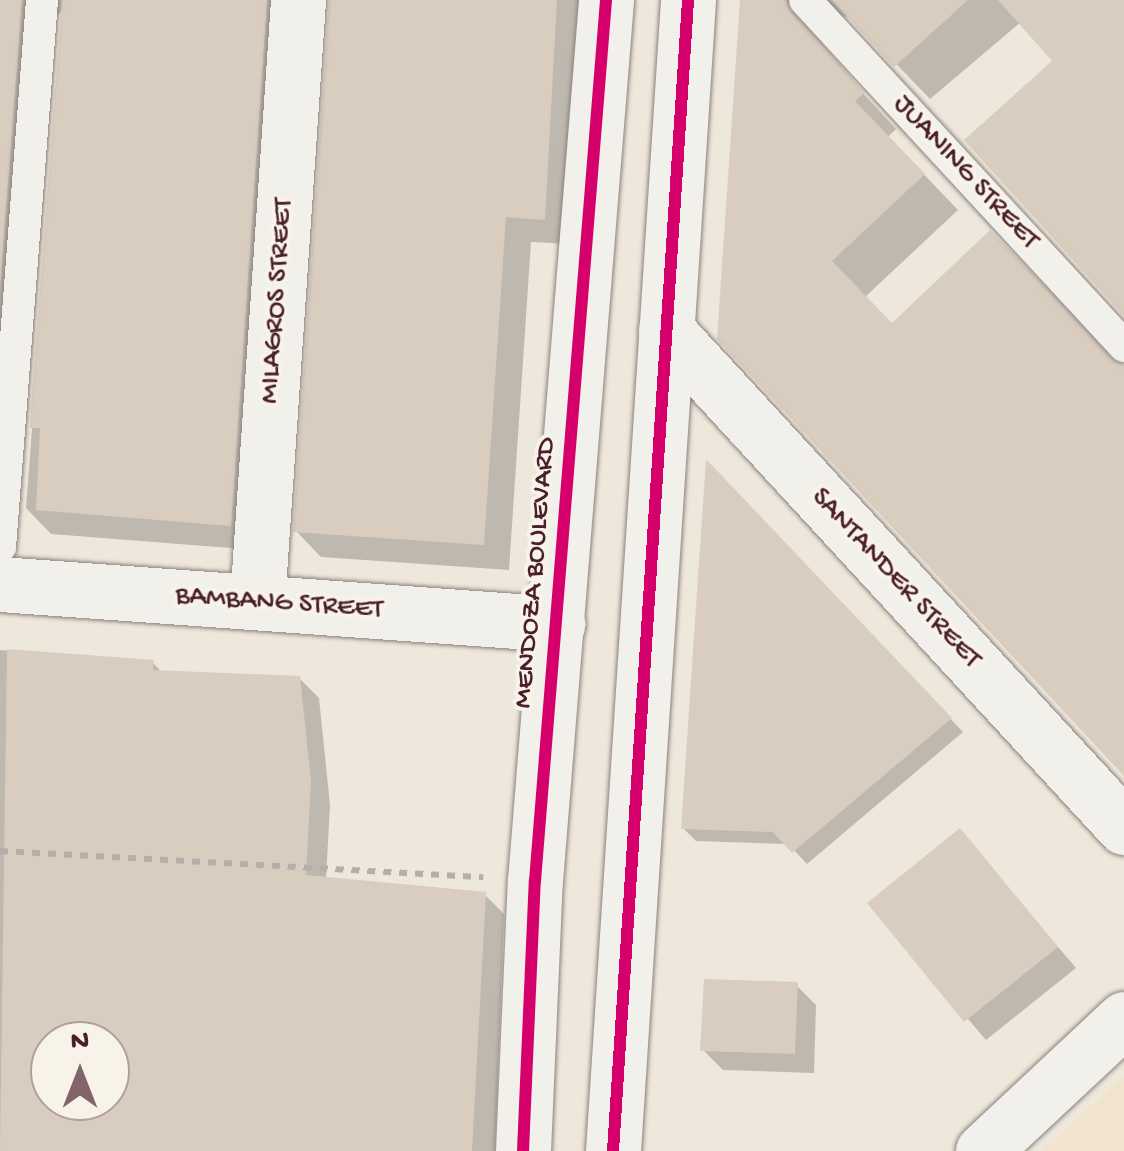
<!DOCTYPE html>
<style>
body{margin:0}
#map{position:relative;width:1124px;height:1151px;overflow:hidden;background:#eee7db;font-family:"Gochi Hand",sans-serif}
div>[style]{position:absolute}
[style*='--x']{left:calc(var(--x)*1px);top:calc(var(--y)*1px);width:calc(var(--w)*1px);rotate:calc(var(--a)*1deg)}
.built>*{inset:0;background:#f2e3cf}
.shadow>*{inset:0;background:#0003}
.building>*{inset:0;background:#d9cdc0}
.path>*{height:6px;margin-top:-3px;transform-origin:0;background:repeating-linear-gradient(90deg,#b5aeab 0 8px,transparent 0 16px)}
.roads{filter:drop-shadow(0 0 2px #8c817e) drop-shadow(0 0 2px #8c817e)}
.service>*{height:32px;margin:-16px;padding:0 16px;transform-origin:16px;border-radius:16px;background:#f1f0ea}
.minor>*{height:55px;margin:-27.5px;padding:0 27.5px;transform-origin:27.5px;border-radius:27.5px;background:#f1f0ea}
.tertiary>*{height:55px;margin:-27.5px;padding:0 27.5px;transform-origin:27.5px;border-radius:27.5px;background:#f1f0ea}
.secondary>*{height:55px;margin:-27.5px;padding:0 27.5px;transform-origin:27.5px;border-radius:27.5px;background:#f1f0ea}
.cycleway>*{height:12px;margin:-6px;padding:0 6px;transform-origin:6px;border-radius:6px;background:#d6006c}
span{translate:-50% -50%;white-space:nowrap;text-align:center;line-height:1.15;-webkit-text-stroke:8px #f7f3e8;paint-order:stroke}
.street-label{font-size:28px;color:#4a1f2b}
.north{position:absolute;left:30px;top:1021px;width:100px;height:100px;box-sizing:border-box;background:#f7f3e8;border:2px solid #b29e9c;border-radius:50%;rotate:0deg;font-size:28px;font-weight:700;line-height:40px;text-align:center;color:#4a1f2b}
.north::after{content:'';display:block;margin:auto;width:35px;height:45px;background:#836569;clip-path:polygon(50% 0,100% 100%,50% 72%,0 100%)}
</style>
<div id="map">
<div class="built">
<i style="clip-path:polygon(1124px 1077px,1124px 1151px,1042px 1151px)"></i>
</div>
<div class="shadow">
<i style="clip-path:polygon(0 0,313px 0,256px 550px,51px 534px,26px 508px,64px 9px,47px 25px,0 545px)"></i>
<i style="clip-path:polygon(331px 0,588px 0,570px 244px,531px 242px,509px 570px,321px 557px,296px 531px)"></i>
<i style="clip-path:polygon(742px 0,1124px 0,1124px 313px,1055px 62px,1021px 22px,930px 99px,853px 19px,837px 14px,820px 28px,824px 51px,896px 129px,888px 137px,958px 210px,865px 297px,893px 326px,1124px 366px,1124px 772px,719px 338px)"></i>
<i style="clip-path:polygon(708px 464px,963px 732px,807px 864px,788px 844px,696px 841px,683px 828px)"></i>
<i style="clip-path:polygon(evenodd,0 650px,153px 663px,163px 673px,299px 678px,319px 698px,330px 805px,326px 879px,485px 895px,504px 914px,495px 1151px,0 1151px,0 650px,50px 1041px,110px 1041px,110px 1101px,50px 1101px,50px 1041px)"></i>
<i style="clip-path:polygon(960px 831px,1076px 968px,986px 1040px,870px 904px)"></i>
<i style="clip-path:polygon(796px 985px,816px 1005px,814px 1073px,723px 1070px,703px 1050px)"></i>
</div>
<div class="building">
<i style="clip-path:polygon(0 0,22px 0,0 286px)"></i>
<i style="clip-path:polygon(62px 0,267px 0,231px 526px,36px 510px,40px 428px,30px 428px,31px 405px)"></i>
<i style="clip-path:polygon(329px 0,557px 0,545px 220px,506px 217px,484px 545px,293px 532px)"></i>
<i style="clip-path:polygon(740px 0,786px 0,864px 93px,855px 101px,925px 174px,832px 261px,892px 323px,990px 230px,1124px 365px,1124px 776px,717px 339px)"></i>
<i style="clip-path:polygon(832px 0,968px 0,894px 67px)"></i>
<i style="clip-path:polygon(998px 0,1124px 0,1124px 316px,964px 140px,1052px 61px)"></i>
<i style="clip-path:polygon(706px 459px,952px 718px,792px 853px,773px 832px,681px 829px)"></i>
<i style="clip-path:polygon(evenodd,7px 649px,154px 660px,153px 670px,300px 676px,311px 782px,306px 875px,486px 892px,472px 1151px,0 1151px,7px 649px,50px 1041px,110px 1041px,110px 1101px,50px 1101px,50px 1041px)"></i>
<i style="clip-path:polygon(960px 828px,1058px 947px,964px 1022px,867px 903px)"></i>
<i style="clip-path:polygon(704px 979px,798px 982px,795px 1054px,700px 1051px)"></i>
</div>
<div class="path">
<i style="--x:0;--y:851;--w:484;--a:3.1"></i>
</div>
<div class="roads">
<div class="service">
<i style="--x:805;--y:0;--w:471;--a:47.3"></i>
<i style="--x:0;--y:547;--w:549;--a:-85.61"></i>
</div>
<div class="minor">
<i style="--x:666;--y:330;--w:676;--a:47.34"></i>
<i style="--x:257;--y:602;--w:603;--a:-86.1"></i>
</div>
<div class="tertiary">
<i style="--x:0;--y:584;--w:559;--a:4.1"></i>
<i style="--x:983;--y:1151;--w:193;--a:-43.1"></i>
</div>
<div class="secondary">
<i style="--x:523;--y:1151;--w:270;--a:-87.5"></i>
<i style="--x:535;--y:881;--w:884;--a:-85.39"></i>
<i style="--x:613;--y:1151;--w:1153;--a:-86.27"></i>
</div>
</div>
<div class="cycleway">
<i style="--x:523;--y:1151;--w:270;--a:-87.5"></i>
<i style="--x:535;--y:881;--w:884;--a:-85.39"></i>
<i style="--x:613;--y:1151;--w:1153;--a:-86.27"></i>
</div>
<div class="street-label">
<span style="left:965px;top:173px;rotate:47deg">JUANING STREET</span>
<span style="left:278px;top:301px;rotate:-86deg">MILAGROS STREET</span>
<span style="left:536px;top:573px;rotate:-85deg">MENDOZA BOULEVARD</span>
<span style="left:895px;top:579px;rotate:47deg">SANTANDER STREET</span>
<span style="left:279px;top:604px;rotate:4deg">BAMBANG STREET</span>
</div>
<div class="north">N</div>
</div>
